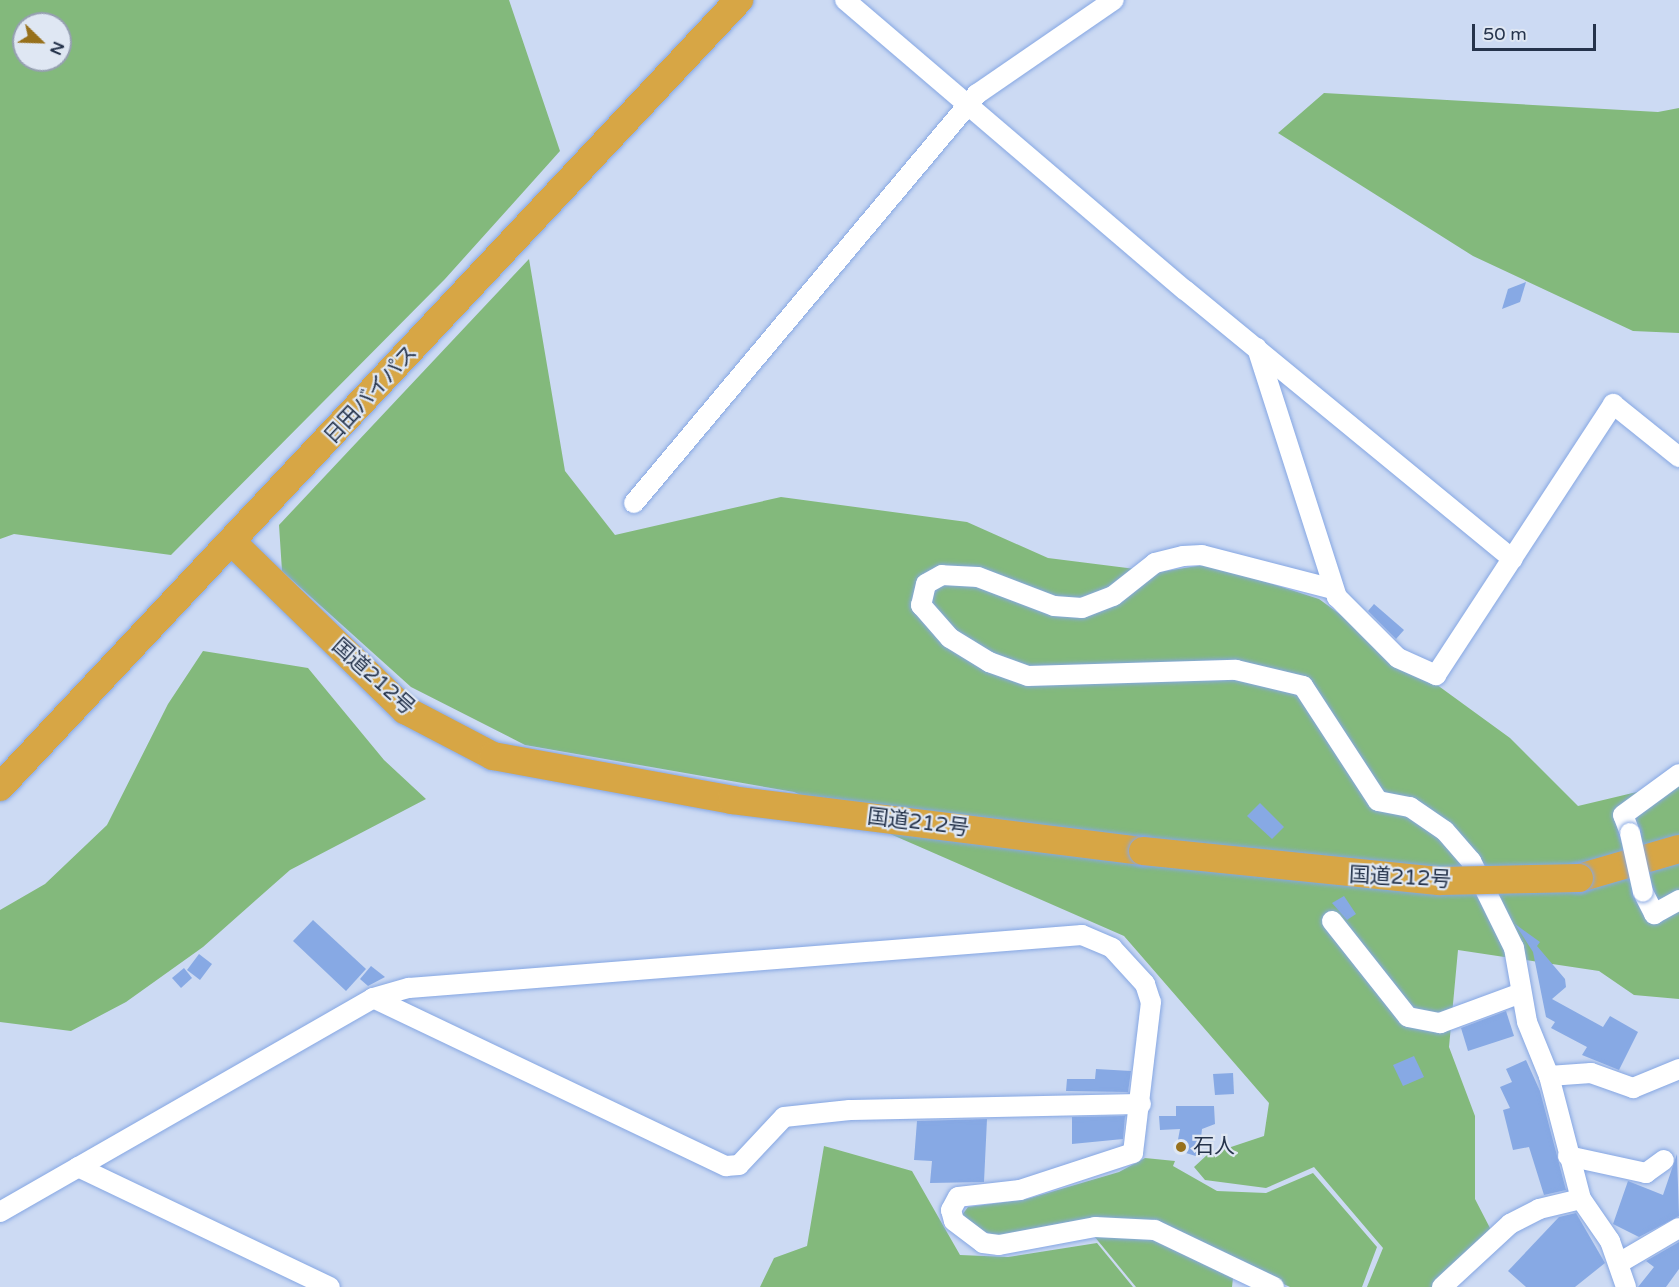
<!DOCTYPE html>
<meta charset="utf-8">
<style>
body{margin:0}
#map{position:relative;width:1679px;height:1287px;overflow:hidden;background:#ccdaf3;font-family:"Varela Round","Noto Sans JP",sans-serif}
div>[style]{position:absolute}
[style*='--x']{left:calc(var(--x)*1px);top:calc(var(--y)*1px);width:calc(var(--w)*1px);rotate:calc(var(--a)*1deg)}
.green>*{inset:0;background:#83b97c}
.building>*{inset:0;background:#87a9e4}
.roads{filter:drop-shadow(0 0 2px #86a7e3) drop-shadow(0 0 2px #86a7e3)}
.minor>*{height:20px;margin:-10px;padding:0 10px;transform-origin:10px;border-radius:10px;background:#fff}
.highway>*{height:28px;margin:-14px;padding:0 14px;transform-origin:14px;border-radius:14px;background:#d7a645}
.bridges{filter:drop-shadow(0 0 2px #86a7e3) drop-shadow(0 0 2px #86a7e3)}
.minor-bridge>*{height:20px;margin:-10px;padding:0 10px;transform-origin:10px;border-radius:10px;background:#fff}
.highway-bridge>*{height:28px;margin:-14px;padding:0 14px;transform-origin:14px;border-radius:14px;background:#d7a645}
.dots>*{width:16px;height:16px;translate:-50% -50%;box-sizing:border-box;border:3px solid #dfe7f3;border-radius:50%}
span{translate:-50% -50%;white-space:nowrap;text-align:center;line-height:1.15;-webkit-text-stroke:4.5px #dfe7f3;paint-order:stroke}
.street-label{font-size:21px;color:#25334b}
.poi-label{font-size:21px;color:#25334b}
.left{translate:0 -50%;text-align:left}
.north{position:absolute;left:12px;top:12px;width:60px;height:60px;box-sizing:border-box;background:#dfe7f3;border:2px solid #959fb0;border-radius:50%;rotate:113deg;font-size:16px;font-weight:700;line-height:24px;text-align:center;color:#25334b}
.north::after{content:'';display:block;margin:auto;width:21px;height:27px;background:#97701b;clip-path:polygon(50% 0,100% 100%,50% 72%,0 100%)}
.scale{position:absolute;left:1472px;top:24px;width:124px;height:27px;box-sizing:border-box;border:3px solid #25334b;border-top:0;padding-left:8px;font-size:18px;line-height:21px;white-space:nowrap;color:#25334b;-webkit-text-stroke:4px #dfe7f3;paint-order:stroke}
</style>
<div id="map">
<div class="green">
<i style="clip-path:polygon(evenodd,0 0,509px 0,560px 151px,445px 279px,171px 555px,14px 534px,0 539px,0 0,24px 24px,60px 24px,60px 60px,24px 60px,24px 24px)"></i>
<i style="clip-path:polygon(1324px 93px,1658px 112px,1679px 108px,1679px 333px,1633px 331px,1473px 256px,1278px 133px)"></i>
<i style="clip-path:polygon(529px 259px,565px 471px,615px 535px,781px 497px,967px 522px,1048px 558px,1159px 572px,1210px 564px,1319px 599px,1510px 738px,1578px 806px,1679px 782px,1679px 999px,1634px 995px,1599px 971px,1458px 950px,1449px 1047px,1475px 1116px,1475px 1199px,1491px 1230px,1433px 1287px,1367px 1287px,1383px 1248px,1314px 1167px,1266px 1188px,1205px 1180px,1194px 1167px,1207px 1155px,1264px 1136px,1269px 1103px,1124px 936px,794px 792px,525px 745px,411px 687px,282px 571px,279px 525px)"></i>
<i style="clip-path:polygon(203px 651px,308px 668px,384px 760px,426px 799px,290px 870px,203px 947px,126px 1002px,71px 1031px,0 1022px,0 910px,45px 884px,107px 825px,168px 704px)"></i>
<i style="clip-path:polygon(824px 1146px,912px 1171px,960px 1255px,1008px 1257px,1097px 1243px,1133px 1287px,760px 1287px,774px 1258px,807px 1246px)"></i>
<i style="clip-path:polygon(1145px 1158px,1175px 1161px,1173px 1166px,1217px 1191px,1266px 1193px,1313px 1173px,1377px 1247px,1362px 1287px,1290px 1287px,1158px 1226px,1008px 1239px,981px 1231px,962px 1215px,968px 1207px,1027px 1199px,1119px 1172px)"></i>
<i style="clip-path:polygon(1094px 1236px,1156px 1237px,1233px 1278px,1232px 1287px,1136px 1287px)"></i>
</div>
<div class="building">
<i style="clip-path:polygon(1526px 282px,1520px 302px,1502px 309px,1508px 289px)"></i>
<i style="clip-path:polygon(1374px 604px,1404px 630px,1396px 639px,1368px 611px)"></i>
<i style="clip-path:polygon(1260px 803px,1284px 827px,1272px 839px,1247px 816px)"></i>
<i style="clip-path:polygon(1344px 896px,1356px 914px,1347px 920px,1332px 903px)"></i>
<i style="clip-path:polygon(313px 920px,366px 969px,346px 991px,293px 941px)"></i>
<i style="clip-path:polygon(1515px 924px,1540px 942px,1537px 946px,1565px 979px,1566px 987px,1552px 999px,1603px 1027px,1610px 1016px,1638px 1032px,1619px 1070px,1582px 1055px,1587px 1047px,1551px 1028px,1555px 1022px,1546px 1017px,1533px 952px)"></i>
<i style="clip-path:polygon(199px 954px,212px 964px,200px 980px,187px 970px)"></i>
<i style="clip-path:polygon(371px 966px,385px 977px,368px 986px,360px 979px)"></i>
<i style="clip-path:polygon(184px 968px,192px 978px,181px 988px,172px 978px)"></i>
<i style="clip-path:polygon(1506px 1011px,1514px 1036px,1468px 1051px,1461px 1028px)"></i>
<i style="clip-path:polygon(1414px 1056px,1424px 1077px,1403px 1086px,1393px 1065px)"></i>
<i style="clip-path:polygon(1526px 1060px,1540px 1091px,1566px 1190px,1544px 1195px,1529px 1147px,1513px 1150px,1503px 1110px,1510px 1108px,1500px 1087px,1512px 1082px,1506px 1069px)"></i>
<i style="clip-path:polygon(1096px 1069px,1131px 1071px,1128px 1092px,1066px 1091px,1067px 1079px,1095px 1079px)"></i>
<i style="clip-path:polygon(1233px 1073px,1234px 1094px,1215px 1095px,1213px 1074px)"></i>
<i style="clip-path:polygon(1176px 1106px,1214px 1106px,1215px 1124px,1202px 1129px,1199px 1157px,1176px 1150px,1180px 1129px,1160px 1130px,1159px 1116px,1176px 1116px)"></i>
<i style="clip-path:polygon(1125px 1116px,1123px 1139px,1072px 1144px,1072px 1117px)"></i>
<i style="clip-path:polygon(987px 1119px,984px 1182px,930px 1183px,932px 1161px,914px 1160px,917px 1121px)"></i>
<i style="clip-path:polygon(1677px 1154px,1679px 1216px,1639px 1237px,1613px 1224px,1628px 1181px,1663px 1195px)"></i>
<i style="clip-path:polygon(1576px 1213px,1605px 1263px,1575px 1287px,1526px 1287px,1508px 1271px,1559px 1217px)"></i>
<i style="clip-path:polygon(1679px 1242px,1679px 1269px,1666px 1287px,1638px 1287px,1654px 1267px,1646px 1261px)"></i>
</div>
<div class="roads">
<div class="minor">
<i style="--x:845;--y:0;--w:447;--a:40.5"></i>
<i style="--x:1185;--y:290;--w:424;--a:39.4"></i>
<i style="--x:1257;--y:348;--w:262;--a:72.2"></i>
<i style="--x:1337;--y:597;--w:86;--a:45"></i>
<i style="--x:1398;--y:658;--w:42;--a:24.1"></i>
<i style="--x:1436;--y:675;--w:324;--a:-56.8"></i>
<i style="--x:1613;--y:404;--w:85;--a:38.8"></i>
<i style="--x:634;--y:503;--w:534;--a:-50.02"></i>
<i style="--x:977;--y:94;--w:166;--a:-34.5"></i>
<i style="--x:1333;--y:589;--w:135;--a:-165.5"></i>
<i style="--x:1202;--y:555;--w:19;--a:177"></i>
<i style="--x:1183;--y:556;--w:29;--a:166"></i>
<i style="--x:1155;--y:563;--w:53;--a:141.8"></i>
<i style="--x:1113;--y:596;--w:33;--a:159"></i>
<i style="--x:1082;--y:608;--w:28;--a:-176"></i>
<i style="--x:1054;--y:606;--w:81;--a:-159.1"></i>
<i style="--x:978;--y:577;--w:36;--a:-177"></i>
<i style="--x:942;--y:575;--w:18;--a:151"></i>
<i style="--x:926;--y:584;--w:22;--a:103"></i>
<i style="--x:921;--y:605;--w:44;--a:48.7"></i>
<i style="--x:950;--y:638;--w:46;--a:31.6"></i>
<i style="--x:989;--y:662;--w:41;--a:19.7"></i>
<i style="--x:1028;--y:676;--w:208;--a:-1.7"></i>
<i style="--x:1236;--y:670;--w:69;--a:13.4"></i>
<i style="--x:1303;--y:686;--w:137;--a:56.9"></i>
<i style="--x:1378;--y:801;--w:33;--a:11"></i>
<i style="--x:1410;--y:807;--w:42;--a:34.4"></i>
<i style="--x:1445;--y:831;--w:40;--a:49"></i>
<i style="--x:1471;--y:861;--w:97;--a:63.7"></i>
<i style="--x:1514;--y:948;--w:75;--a:80"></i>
<i style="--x:1527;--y:1022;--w:58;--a:67.8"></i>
<i style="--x:1549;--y:1076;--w:127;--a:75.4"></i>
<i style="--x:1581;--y:1199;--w:51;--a:55.4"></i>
<i style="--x:1610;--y:1241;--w:49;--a:70.8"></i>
<i style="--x:1630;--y:833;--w:19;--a:-111"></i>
<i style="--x:1623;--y:815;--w:69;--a:-36.2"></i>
<i style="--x:1643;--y:892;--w:25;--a:63"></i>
<i style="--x:1654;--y:914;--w:29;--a:-29"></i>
<i style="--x:1332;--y:921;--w:122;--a:51.6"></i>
<i style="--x:1408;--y:1017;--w:33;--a:11"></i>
<i style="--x:1440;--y:1023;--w:86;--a:-20.3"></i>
<i style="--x:373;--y:998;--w:391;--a:25.5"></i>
<i style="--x:726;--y:1166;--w:13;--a:-4"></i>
<i style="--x:739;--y:1165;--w:66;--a:-46.8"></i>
<i style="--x:784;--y:1117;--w:66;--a:-6.1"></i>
<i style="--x:850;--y:1110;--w:291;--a:-1.2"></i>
<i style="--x:1549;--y:1076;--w:42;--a:-4.1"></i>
<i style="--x:1591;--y:1073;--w:45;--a:19.7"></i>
<i style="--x:1633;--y:1088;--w:50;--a:-22.4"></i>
<i style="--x:1568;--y:1156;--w:80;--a:12.3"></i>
<i style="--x:1646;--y:1173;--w:22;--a:-36"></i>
<i style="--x:78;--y:1167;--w:279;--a:25.5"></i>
<i style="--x:0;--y:1212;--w:430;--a:-29.8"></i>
<i style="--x:373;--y:998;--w:37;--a:-16"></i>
<i style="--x:409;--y:988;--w:675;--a:-4.5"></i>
<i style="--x:1082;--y:935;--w:33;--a:23"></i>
<i style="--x:1112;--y:948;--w:49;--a:47.5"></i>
<i style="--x:1145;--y:984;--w:19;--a:72"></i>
<i style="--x:1151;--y:1002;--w:152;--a:96.8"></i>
<i style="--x:1133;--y:1153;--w:119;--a:161.9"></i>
<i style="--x:1020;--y:1190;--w:62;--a:173.6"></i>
<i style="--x:958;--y:1197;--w:15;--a:118"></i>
<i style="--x:951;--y:1210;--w:11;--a:75"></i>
<i style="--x:954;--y:1221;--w:36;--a:37"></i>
<i style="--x:983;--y:1243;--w:16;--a:7"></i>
<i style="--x:999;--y:1245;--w:98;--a:-10.6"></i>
<i style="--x:1095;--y:1227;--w:60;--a:2.9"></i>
<i style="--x:1155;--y:1230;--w:132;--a:25.6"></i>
<i style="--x:1619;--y:1263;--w:69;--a:-30.3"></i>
<i style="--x:1442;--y:1287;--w:93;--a:-42.8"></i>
<i style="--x:1510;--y:1224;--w:33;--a:-27"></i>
<i style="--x:1539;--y:1209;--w:43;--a:-13.4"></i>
</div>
<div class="highway">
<i style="--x:233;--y:543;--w:240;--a:44.2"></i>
<i style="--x:405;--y:710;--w:99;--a:27.6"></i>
<i style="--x:493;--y:756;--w:243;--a:10.4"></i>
<i style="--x:732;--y:800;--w:414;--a:7.1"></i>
<i style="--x:0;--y:787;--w:1080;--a:-46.8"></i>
<i style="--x:1579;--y:878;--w:104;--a:-16.2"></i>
</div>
</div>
<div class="bridges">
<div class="minor-bridge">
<i style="--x:1630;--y:833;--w:60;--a:77.6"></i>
</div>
<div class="highway-bridge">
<i style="--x:1143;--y:851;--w:299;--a:5.8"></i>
<i style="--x:1440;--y:881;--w:139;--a:-1.2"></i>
</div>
</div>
<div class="dots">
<i style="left:1181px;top:1147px;background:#97701b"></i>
</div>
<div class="street-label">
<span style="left:371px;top:395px;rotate:-47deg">日田バイパス</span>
<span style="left:373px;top:677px;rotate:42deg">国道212号</span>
<span style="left:918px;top:823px;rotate:7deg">国道212号</span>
<span style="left:1400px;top:878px;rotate:3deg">国道212号</span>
</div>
<div class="poi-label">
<span class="left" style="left:1193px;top:1147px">石人</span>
</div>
<div class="north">N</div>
<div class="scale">50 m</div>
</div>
